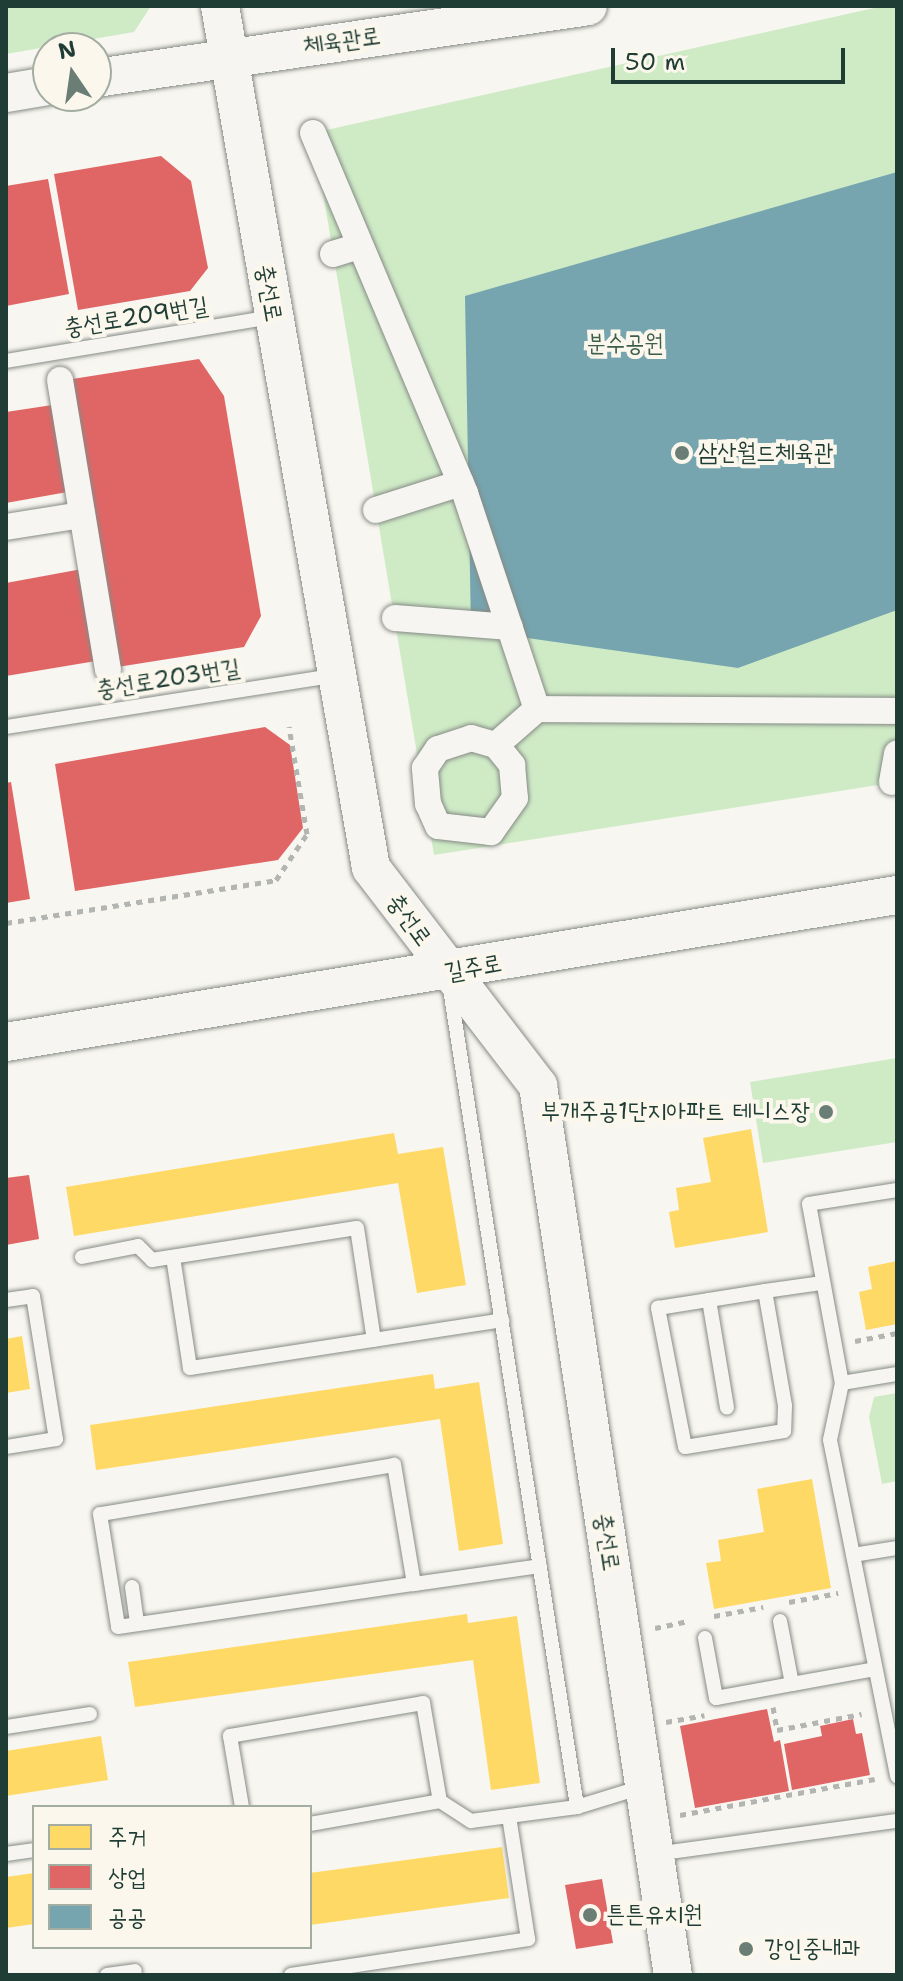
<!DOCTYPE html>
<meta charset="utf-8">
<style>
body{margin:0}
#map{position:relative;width:903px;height:1981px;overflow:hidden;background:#f8f6f0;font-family:"Shantell Sans","Poor Story",sans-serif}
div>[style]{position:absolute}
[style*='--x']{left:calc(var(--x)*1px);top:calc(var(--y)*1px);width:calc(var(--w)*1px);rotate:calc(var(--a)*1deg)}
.green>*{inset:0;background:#cfebc6}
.homes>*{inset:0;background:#ffd966}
.shops>*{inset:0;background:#e06666}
.public>*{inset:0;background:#76a5af}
.path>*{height:5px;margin-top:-2.5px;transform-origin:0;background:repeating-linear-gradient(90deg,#b2b5b1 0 6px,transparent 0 12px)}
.roads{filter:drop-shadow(0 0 2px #868b86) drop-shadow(0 0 2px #868b86)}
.lane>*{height:14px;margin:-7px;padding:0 7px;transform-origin:7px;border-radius:7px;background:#f6f5f1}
.street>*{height:26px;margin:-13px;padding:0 13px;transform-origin:13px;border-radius:13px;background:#f6f5f1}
.secondary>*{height:38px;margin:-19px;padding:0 19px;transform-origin:19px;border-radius:19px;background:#f6f5f1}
.dots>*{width:22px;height:22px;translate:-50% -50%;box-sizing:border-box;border:4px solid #fbf7ec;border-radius:50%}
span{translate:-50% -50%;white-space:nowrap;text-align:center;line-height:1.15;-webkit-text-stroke:8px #fbf7ec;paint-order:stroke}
.street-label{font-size:24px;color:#1f3d34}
.park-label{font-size:24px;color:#3c5e4a}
.poi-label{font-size:24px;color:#1f3d34}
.left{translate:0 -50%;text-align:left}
.right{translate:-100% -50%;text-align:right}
.frame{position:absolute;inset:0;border:8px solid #1f3d34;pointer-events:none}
.legend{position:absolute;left:32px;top:1805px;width:280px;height:144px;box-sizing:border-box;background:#fbf7ec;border:2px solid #a3ada2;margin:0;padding:10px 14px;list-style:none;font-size:24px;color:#1f3d34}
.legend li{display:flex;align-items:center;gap:16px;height:40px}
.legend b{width:40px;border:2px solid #a3ada2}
.north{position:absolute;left:32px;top:32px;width:80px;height:80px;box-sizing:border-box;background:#fbf7ec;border:2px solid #a3ada2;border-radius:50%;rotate:347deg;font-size:22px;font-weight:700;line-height:32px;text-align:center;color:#1f3d34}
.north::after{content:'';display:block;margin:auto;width:28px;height:36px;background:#6b7e76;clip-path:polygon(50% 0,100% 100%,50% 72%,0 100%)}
.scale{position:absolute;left:611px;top:48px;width:234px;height:36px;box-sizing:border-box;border:4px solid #1f3d34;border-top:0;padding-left:10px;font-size:24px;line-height:28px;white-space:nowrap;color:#1f3d34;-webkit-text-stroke:6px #fbf7ec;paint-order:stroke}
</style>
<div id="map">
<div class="green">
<i style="clip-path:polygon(6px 6px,151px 6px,134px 32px,6px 54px)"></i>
<i style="clip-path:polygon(883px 6px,897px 6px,897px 782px,434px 855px,313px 133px)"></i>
<i style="clip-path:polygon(897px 1058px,897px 1142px,763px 1163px,750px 1082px)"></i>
<i style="clip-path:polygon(897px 1393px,897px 1481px,882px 1484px,869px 1417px,874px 1397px)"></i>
</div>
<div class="homes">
<i style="clip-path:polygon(751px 1129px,768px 1232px,675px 1248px,669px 1212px,679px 1210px,676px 1188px,711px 1182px,703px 1138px)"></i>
<i style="clip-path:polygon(394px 1133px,398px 1154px,443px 1147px,466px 1285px,417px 1293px,398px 1183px,74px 1236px,66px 1187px)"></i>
<i style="clip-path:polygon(897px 1261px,897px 1324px,866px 1330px,859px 1292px,872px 1289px,868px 1267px)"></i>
<i style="clip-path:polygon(22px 1336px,30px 1389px,6px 1393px,6px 1339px)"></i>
<i style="clip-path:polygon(433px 1374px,435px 1389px,479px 1382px,503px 1544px,459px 1551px,440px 1419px,96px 1470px,90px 1425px)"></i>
<i style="clip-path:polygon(812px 1479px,831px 1588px,714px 1609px,706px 1563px,721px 1561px,718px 1540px,764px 1532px,757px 1489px)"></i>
<i style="clip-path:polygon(467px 1614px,468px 1623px,517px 1616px,540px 1783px,491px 1790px,473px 1660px,135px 1707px,128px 1662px)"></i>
<i style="clip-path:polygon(101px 1736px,108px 1780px,6px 1796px,6px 1751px)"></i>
<i style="clip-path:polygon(502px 1847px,509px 1898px,310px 1925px,310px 1873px)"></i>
<i style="clip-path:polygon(34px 1873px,34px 1924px,6px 1928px,6px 1877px)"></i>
</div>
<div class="shops">
<i style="clip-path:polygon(161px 156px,191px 181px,208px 268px,190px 291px,78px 310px,54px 174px)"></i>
<i style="clip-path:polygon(48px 179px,69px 294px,6px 306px,6px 186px)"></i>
<i style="clip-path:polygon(199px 359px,224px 396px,261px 616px,244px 647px,111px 668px,66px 380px)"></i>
<i style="clip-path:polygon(59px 404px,73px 491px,6px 503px,6px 412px)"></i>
<i style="clip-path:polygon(82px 569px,102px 660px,6px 676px,6px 583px)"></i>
<i style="clip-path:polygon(265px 727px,290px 745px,303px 828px,278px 860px,75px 891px,55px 764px)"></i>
<i style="clip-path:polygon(11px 782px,30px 899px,6px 903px,6px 783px)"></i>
<i style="clip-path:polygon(29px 1175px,39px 1239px,6px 1245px,6px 1178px)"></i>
<i style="clip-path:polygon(767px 1709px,774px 1742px,780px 1740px,789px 1791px,695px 1808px,680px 1726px)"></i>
<i style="clip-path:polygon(853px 1719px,856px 1734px,862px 1733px,870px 1775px,792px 1790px,784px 1744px,822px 1736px,820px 1726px)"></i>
<i style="clip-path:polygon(602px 1879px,613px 1943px,576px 1949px,565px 1885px)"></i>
</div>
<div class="public">
<i style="clip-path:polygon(897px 172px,897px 610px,738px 668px,471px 630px,465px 296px)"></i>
</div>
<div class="path">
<i style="--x:6;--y:923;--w:273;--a:-9"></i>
<i style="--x:276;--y:880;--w:55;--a:-56"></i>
<i style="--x:307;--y:834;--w:109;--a:-99.5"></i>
<i style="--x:855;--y:1341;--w:43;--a:-10.8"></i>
<i style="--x:789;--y:1602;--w:50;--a:-10.4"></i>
<i style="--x:714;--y:1616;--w:50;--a:-10.4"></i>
<i style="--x:655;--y:1628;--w:34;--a:-12"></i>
<i style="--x:773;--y:1707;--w:23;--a:80"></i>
<i style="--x:777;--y:1730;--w:86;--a:-10.7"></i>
<i style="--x:666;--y:1722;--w:39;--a:-10"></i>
<i style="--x:680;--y:1815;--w:198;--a:-10.5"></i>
</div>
<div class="roads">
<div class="lane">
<i style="--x:6;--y:361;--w:271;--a:-9.4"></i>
<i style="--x:6;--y:727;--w:335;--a:-8.9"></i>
<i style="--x:450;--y:989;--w:828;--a:81.17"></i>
<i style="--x:897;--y:1190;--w:89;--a:171"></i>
<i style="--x:809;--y:1204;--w:182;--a:79.6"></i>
<i style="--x:842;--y:1383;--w:58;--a:101.9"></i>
<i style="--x:830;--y:1440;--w:343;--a:78.7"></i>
<i style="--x:82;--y:1257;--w:57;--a:-11.1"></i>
<i style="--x:138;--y:1246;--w:20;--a:45"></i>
<i style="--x:152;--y:1260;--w:207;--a:-8.9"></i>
<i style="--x:357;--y:1228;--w:113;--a:81.4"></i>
<i style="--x:173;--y:1257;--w:112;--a:81.3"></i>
<i style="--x:190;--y:1368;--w:316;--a:-8.7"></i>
<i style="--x:765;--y:1291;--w:58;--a:-8"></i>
<i style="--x:6;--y:1300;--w:27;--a:-8"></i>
<i style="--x:33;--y:1296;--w:145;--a:80.9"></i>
<i style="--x:56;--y:1439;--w:51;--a:170.9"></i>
<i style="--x:709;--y:1300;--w:57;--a:-9.1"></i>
<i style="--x:765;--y:1291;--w:117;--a:80.1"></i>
<i style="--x:785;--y:1406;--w:25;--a:92"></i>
<i style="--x:784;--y:1431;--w:100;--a:170.8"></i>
<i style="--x:685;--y:1447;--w:142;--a:-101"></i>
<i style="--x:658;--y:1308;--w:52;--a:-8.9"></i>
<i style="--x:709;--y:1300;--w:109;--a:80.5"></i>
<i style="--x:842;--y:1383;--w:56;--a:-9.3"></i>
<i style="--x:853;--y:1555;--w:45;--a:-9"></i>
<i style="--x:414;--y:1584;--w:121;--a:-99.5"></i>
<i style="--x:394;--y:1465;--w:298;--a:170.5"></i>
<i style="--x:100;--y:1514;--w:114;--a:80.9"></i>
<i style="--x:118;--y:1627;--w:299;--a:-8.3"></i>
<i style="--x:414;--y:1584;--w:127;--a:-8.1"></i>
<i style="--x:132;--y:1587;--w:37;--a:82"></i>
<i style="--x:705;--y:1638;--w:61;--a:79.6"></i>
<i style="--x:716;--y:1698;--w:77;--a:-10.4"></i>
<i style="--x:792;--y:1684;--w:64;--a:-100.8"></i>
<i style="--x:792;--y:1684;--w:84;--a:-10.2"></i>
<i style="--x:6;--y:1727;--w:85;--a:-8.8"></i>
<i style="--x:242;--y:1807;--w:72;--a:-99.6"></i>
<i style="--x:230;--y:1736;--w:196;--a:-9.7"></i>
<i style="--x:423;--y:1703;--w:99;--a:80.2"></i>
<i style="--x:310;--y:1824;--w:132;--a:-10"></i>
<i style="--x:440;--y:1801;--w:37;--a:33"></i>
<i style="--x:471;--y:1821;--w:107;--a:-7.5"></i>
<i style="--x:577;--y:1807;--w:68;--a:-17.1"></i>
<i style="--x:6;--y:1854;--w:28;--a:-8"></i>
<i style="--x:655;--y:1854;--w:244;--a:-7.8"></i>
<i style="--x:107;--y:1975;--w:28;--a:-8"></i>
<i style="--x:291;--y:1975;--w:240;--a:-8.6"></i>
<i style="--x:528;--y:1939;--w:124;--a:-98.8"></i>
</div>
<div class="street">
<i style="--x:313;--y:133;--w:391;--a:67.1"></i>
<i style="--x:465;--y:493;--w:228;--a:71.6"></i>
<i style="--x:537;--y:709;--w:360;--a:0.3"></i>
<i style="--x:333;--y:254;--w:28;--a:-17"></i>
<i style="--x:60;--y:380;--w:294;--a:80.6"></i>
<i style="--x:376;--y:510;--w:89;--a:-17.6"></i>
<i style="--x:6;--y:527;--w:77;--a:-9"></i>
<i style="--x:395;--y:618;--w:115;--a:4.5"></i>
<i style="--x:471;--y:738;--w:26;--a:16"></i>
<i style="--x:496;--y:745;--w:26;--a:51"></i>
<i style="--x:512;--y:765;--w:33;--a:85"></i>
<i style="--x:515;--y:798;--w:42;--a:125.2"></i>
<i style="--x:491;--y:832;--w:53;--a:-173.5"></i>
<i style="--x:438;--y:826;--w:24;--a:-114"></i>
<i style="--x:428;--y:804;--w:36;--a:-95"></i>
<i style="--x:425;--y:768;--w:23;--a:-56"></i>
<i style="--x:438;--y:749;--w:35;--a:-18"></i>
<i style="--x:496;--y:745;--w:55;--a:-41.3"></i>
<i style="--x:892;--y:782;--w:29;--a:-80"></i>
</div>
<div class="secondary">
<i style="--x:220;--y:6;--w:875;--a:80.06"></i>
<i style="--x:371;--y:868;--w:275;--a:52.5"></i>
<i style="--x:538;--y:1086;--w:899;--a:81.37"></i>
<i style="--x:96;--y:78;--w:497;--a:-8.3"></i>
<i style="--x:6;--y:93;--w:43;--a:-9.5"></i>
<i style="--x:6;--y:1042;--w:903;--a:-9.37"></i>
</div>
</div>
<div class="dots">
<i style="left:682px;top:453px;background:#6b7e76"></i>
<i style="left:826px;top:1112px;background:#6b7e76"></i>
<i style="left:590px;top:1915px;background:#6b7e76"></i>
<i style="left:746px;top:1949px;background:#6b7e76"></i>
</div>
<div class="street-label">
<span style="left:342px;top:41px;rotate:-8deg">체육관로</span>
<span style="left:269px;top:293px;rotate:80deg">충선로</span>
<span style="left:136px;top:317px;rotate:-9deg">충선로209번길</span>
<span style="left:168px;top:679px;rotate:-9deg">충선로203번길</span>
<span style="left:409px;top:920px;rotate:54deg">충선로</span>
<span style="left:473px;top:968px;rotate:-10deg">길주로</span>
<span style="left:607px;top:1542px;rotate:81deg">충선로</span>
</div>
<div class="park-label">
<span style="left:625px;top:344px">분수공원</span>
</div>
<div class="poi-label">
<span class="left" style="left:698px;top:453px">삼산월드체육관</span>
<span class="right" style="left:810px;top:1112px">부개주공1단지아파트 테니스장</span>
<span class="left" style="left:606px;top:1915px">튼튼유치원</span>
<span class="left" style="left:764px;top:1949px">강인중내과</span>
</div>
<div class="frame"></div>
<ul class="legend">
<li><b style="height:22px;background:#ffd966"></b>주거</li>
<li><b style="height:22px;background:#e06666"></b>상업</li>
<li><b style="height:22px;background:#76a5af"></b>공공</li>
</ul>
<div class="north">N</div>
<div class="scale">50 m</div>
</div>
